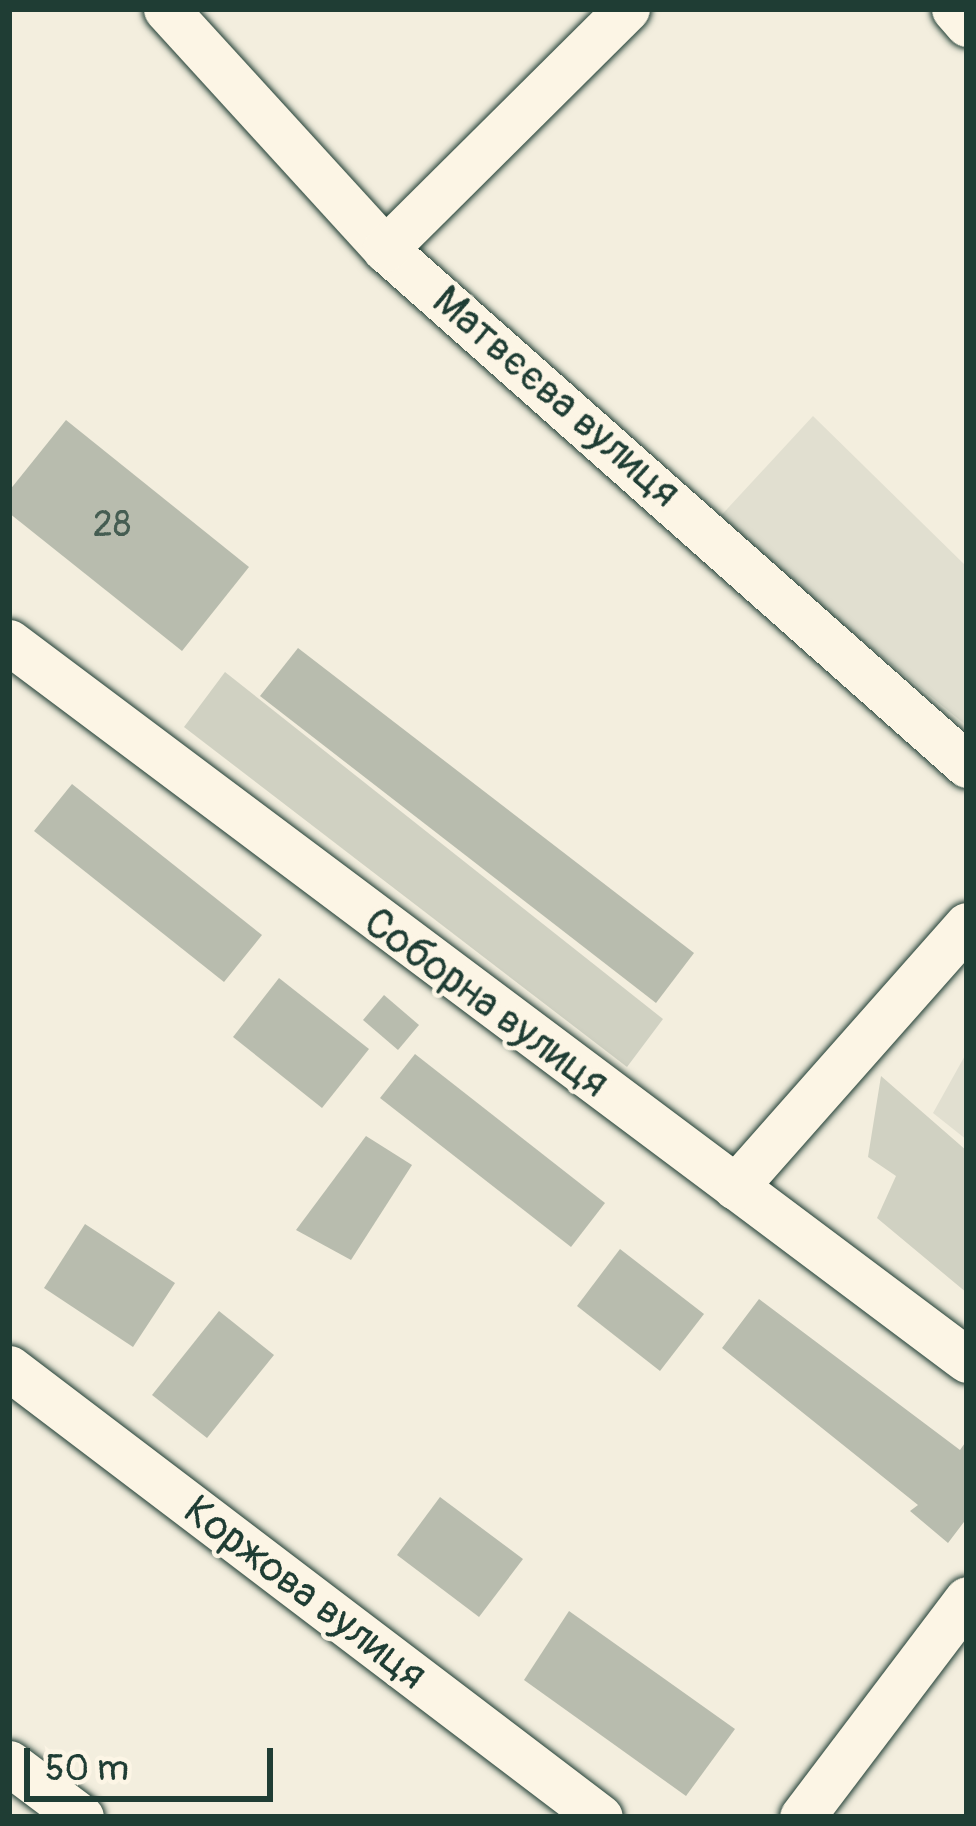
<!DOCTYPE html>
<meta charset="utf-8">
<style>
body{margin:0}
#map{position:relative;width:976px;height:1826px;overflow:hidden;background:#f3eede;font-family:Pangolin,sans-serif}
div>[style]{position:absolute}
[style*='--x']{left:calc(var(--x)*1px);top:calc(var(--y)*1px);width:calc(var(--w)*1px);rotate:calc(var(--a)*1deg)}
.built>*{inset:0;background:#e1dfd0}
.green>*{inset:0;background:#d0d1c2}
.building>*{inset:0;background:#b8bcae}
.roads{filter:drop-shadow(0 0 3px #1f3d34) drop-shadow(0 0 3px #1f3d34)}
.minor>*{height:45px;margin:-22.5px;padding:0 22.5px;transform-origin:22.5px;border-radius:22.5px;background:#fcf5e5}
span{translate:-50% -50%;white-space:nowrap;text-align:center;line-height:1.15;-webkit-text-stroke:9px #fcf5e5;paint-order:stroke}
.number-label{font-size:36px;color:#455d52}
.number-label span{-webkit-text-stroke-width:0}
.street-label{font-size:42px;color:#1f3d34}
.frame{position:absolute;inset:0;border:12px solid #1f3d34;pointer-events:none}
.scale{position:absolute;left:24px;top:1748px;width:249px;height:54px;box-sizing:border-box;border:6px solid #1f3d34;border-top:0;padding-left:15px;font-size:36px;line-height:42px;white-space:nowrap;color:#1f3d34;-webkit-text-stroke:9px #fcf5e5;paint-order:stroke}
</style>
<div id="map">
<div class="built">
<i style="clip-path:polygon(813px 416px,967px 567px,967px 726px,716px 521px)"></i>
<i style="clip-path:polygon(967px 1052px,967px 1140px,933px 1113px)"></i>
</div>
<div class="green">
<i style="clip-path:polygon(225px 672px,663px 1019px,627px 1067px,184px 727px)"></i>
<i style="clip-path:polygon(881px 1076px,967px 1151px,967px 1293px,877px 1218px,896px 1176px,868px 1157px)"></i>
</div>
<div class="building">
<i style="clip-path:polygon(66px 420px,249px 567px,182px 651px,9px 513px,9px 491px)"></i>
<i style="clip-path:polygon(298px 648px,694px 953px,656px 1003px,260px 696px)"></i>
<i style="clip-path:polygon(72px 784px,262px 935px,224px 982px,34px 831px)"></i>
<i style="clip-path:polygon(279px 978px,369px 1049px,322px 1108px,233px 1037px)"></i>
<i style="clip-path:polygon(384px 995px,419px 1025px,398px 1050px,363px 1020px)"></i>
<i style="clip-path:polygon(415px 1054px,605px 1203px,571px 1247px,380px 1098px)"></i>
<i style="clip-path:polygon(366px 1136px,412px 1165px,351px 1260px,296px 1230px)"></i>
<i style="clip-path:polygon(85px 1224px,175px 1283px,133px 1347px,44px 1288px)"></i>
<i style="clip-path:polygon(620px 1249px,704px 1314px,660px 1371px,577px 1306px)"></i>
<i style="clip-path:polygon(759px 1299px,960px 1450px,967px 1440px,967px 1518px,948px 1543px,910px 1511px,918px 1505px,722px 1348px)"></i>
<i style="clip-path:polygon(219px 1311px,274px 1355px,207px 1438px,152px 1395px)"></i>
<i style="clip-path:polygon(440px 1497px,523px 1559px,479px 1617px,397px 1555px)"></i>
<i style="clip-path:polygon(569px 1611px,735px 1729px,686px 1796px,524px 1680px)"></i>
</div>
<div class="roads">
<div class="minor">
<i style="--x:166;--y:9;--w:325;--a:47.6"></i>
<i style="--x:385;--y:249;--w:778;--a:41.56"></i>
<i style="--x:954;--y:9;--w:20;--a:49"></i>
<i style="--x:385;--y:249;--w:341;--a:-44.8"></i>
<i style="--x:9;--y:642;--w:1197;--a:36.85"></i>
<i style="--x:735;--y:1187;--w:350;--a:-48.5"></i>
<i style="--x:9;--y:1368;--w:742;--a:37.23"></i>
<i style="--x:9;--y:1763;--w:90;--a:36.9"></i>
<i style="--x:802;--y:1817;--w:273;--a:-52.9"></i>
</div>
</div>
<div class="number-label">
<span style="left:112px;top:525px">28</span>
</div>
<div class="street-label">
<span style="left:556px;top:397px;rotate:41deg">Матвєєва вулиця</span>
<span style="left:486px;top:1003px;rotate:36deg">Соборна вулиця</span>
<span style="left:305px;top:1593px;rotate:37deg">Коржова вулиця</span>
</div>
<div class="frame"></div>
<div class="scale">50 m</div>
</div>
